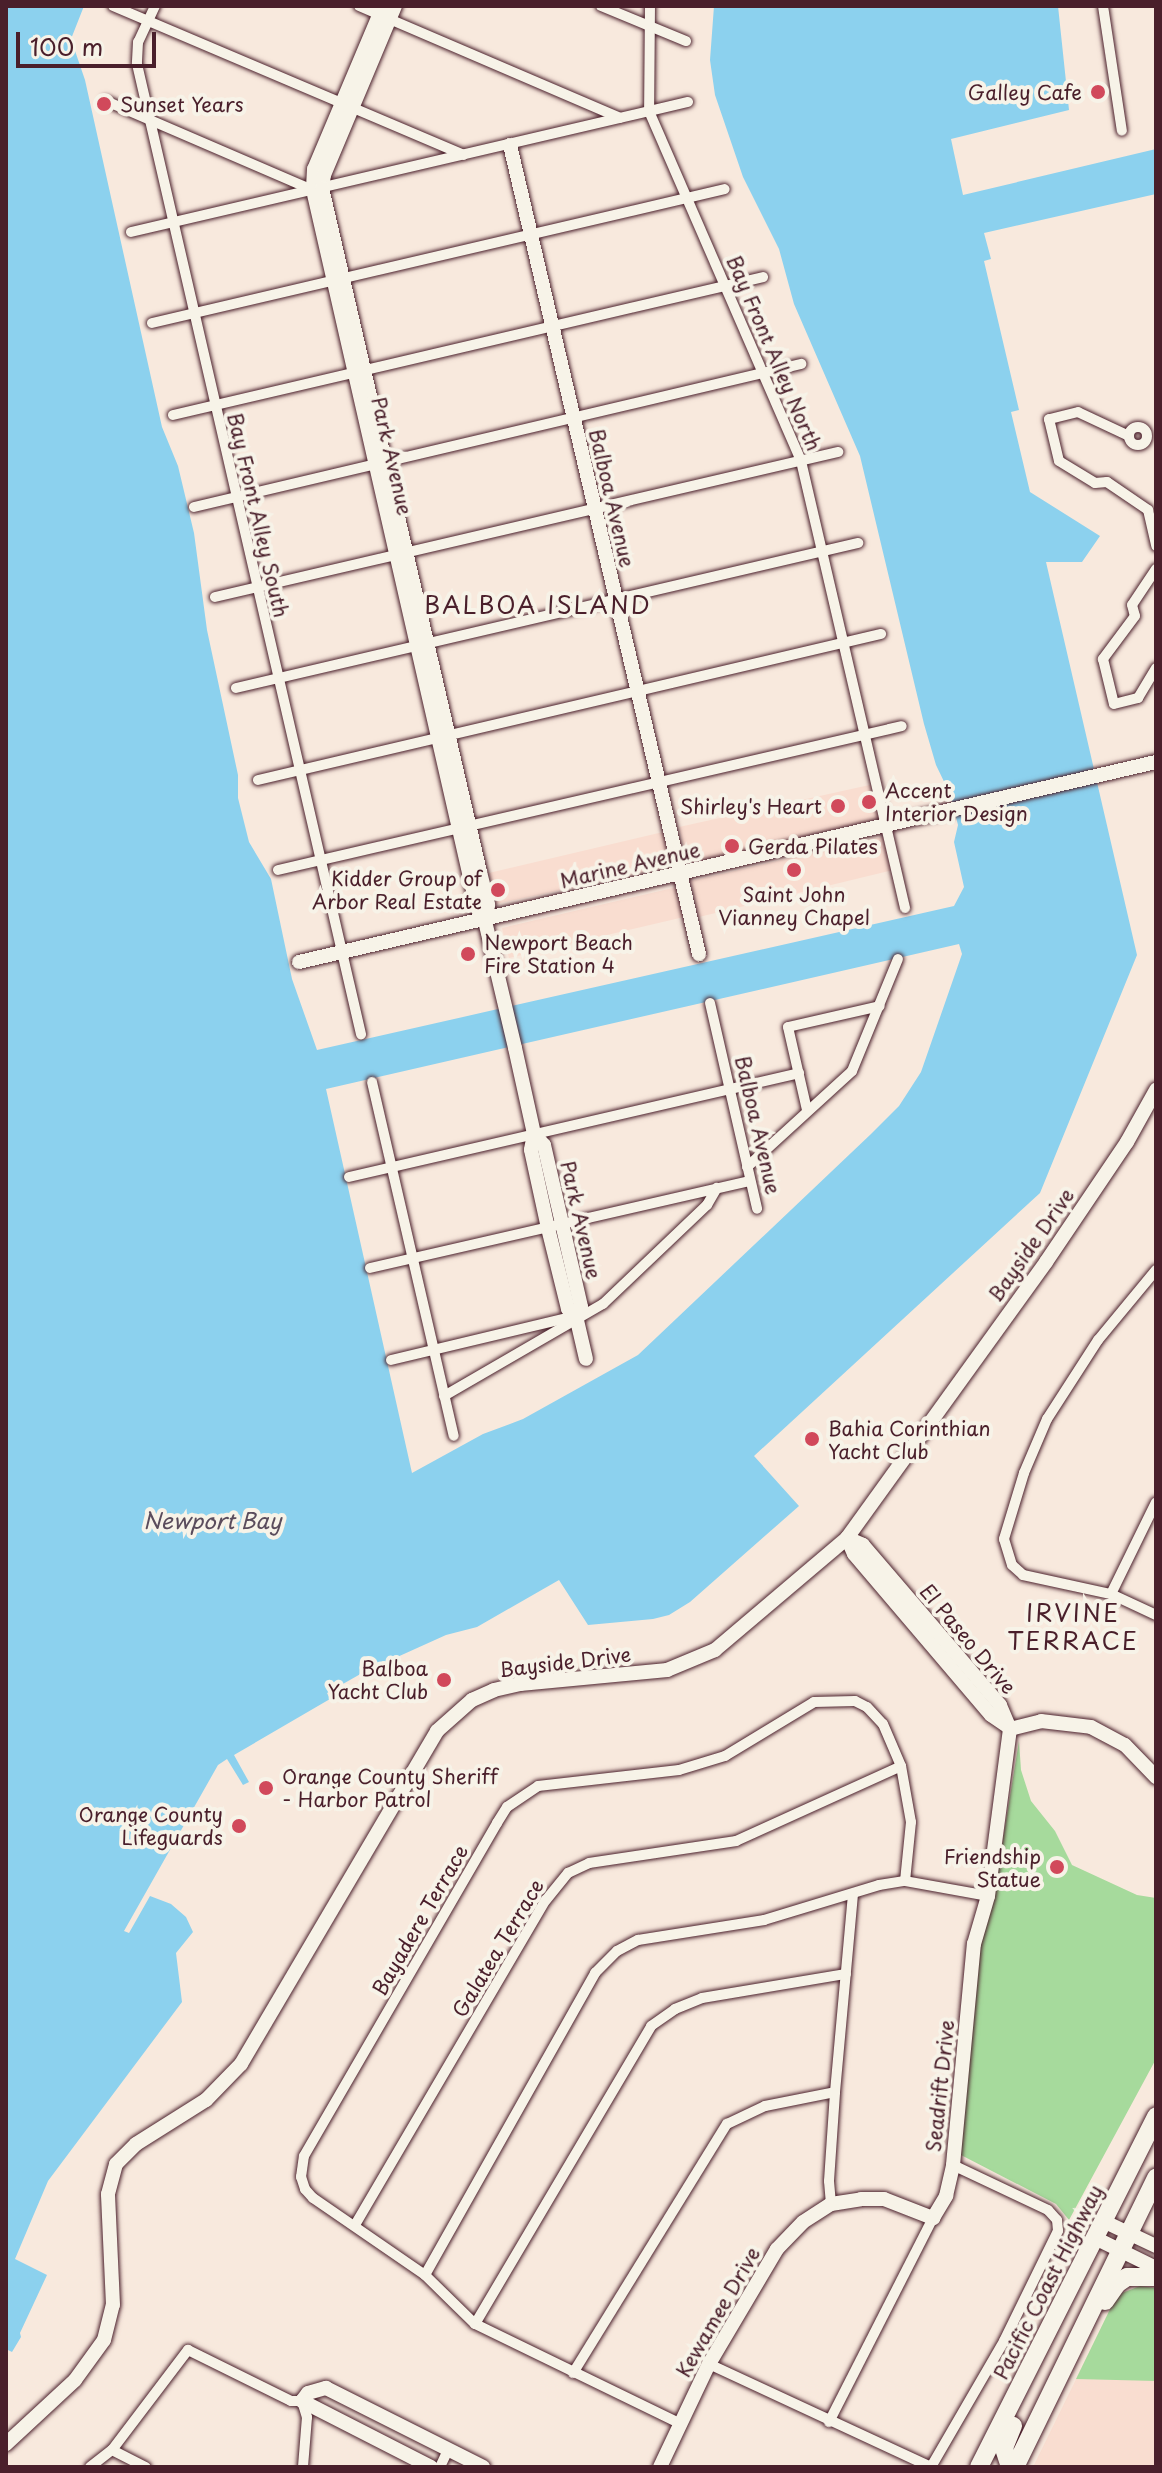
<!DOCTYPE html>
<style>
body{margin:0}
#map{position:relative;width:1162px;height:2473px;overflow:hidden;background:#f8e9dd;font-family:"Playpen Sans",sans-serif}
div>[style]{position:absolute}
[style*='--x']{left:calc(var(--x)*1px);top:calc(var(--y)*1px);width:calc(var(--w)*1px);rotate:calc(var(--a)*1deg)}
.built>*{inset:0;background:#f9ddd0}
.green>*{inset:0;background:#a6da9c}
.water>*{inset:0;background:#8cd1ee}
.roads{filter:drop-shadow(0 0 2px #4a1f2b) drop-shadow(0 0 2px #4a1f2b)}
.street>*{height:10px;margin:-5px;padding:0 5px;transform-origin:5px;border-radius:5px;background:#f7f3e8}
.street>.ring{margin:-5px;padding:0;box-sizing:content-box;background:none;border:10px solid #f7f3e8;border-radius:50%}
.secondary>*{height:14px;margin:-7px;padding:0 7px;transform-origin:7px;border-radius:7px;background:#f7f3e8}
.highway>*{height:18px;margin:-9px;padding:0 9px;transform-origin:9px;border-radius:9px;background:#f7f3e8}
.dots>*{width:22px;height:22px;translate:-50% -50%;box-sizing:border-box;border:4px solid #f7f3e8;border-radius:50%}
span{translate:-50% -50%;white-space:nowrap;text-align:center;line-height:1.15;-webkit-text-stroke:8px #f7f3e8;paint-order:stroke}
.poi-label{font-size:20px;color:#4a1f2b}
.right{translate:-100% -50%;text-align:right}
.left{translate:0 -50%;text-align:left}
.street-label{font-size:20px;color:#4a1f2b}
.water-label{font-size:22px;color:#5a4c5c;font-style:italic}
.quarter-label{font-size:24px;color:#4a1f2b;letter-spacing:2px}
.frame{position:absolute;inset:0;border:8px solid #4a1f2b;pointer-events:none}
.scale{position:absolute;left:16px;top:32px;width:140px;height:36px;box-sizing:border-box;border:4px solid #4a1f2b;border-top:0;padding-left:10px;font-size:24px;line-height:28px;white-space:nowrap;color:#4a1f2b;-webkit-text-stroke:6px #f7f3e8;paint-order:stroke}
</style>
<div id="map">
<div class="built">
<i style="clip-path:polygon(874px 784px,881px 818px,688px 864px,679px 827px)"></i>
<i style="clip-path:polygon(663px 832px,672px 866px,496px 904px,489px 873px)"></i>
<i style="clip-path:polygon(886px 836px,893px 870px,699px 917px,691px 881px)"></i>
<i style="clip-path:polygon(677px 887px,684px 917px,509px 958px,502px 928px)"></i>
<i style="clip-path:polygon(1156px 2292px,1156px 2467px,1033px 2467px,1112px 2306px)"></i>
</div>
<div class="green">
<i style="clip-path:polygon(1019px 1741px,1021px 1770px,1031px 1801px,1055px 1831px,1072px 1865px,1137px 1895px,1156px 1898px,1156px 2059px,1069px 2220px,1056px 2204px,961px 2155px,979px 1945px,994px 1894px)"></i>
<i style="clip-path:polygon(1140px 2286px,1156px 2288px,1156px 2381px,1076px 2379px,1114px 2301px,1122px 2293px)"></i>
</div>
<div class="water">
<i style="clip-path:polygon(evenodd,6px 6px,84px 6px,71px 39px,85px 80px,162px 427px,178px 466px,194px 533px,207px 630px,238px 775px,238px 798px,249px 842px,271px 879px,292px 979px,317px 1050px,954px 906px,964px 887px,954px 842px,958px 825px,950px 794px,936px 765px,924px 724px,860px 456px,794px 304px,779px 249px,743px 177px,715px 95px,710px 60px,714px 6px,1058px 6px,1069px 110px,951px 139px,963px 195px,1156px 149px,1156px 194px,984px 233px,991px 259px,984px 261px,1019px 410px,1011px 412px,1030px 492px,1100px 536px,1082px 562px,1046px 562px,1137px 955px,1040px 1193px,754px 1456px,799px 1506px,690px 1602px,669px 1615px,653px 1619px,588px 1625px,559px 1580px,477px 1627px,446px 1635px,364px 1672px,327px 1693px,330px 1699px,234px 1755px,249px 1782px,243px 1785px,227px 1759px,218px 1765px,124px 1931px,129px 1933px,150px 1896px,171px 1904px,186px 1917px,193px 1932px,176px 1953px,182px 2002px,48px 2181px,15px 2259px,47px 2275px,20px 2333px,21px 2337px,12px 2352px,6px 2349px,6px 6px,959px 944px,962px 954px,921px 1072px,899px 1106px,871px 1134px,638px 1355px,523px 1419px,483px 1434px,412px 1473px,326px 1089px,959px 944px)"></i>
</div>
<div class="roads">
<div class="street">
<i style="--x:113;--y:6;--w:381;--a:23"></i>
<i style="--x:155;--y:6;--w:40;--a:115"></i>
<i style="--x:138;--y:42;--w:22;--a:93"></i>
<i style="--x:137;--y:64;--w:996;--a:77"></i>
<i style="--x:359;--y:6;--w:284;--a:23.2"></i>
<i style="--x:601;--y:6;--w:92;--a:22.4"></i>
<i style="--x:650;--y:6;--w:105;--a:90.5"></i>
<i style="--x:649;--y:111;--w:382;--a:66.5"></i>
<i style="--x:801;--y:461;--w:459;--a:76.9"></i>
<i style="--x:1103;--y:6;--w:126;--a:81.4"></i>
<i style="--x:106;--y:101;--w:225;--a:23.3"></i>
<i style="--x:131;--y:232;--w:572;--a:-13.14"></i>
<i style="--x:152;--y:323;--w:588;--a:-13.16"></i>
<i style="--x:173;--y:415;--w:606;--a:-13.16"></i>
<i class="ring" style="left:1129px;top:427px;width:8px;height:8px"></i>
<i style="--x:1129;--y:436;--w:56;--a:-154.8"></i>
<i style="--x:1078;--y:412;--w:30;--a:166"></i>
<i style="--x:1049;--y:419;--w:43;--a:76.6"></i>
<i style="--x:1059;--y:461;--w:42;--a:31.4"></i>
<i style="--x:1095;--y:483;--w:12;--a:-5"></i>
<i style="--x:1107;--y:482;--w:50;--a:34.3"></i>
<i style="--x:1148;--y:510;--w:37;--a:77"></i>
<i style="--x:194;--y:507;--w:624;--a:-13.26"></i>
<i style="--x:1156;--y:569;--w:43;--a:123.7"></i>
<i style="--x:1132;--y:605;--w:11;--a:75"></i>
<i style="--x:1135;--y:616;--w:54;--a:126.7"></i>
<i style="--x:1103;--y:659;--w:46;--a:76.3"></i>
<i style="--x:1114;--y:704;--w:25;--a:-14"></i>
<i style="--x:1138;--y:698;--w:35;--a:-59"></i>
<i style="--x:215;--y:597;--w:640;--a:-13.1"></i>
<i style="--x:236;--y:688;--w:639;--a:-13.12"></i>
<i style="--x:258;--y:780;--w:640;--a:-13.19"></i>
<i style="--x:278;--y:870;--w:640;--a:-12.99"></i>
<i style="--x:710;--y:1003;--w:211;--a:77.1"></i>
<i style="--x:372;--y:1082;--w:363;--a:77"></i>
<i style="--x:807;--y:1110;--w:85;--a:-102.9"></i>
<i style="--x:788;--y:1027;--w:94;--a:-12.9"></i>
<i style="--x:747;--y:1167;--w:142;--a:-42.4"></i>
<i style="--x:852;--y:1071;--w:121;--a:-67.7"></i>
<i style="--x:349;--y:1177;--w:462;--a:-13"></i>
<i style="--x:370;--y:1268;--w:390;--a:-12.9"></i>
<i style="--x:1156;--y:1270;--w:91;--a:129.6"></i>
<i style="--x:1098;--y:1340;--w:94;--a:122.8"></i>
<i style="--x:1047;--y:1419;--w:59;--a:113.1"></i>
<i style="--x:1024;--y:1473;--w:69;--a:106.9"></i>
<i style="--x:1004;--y:1539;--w:27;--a:73"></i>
<i style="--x:1012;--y:1565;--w:15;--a:42"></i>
<i style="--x:1023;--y:1575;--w:90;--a:12.2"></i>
<i style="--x:1111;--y:1594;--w:50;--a:25"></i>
<i style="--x:391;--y:1360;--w:190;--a:-13.4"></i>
<i style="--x:444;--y:1396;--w:184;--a:-30.1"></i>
<i style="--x:603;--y:1304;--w:144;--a:-43.6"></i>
<i style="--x:707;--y:1205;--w:20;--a:-60"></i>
<i style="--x:1111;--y:1594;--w:102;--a:-63.9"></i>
<i style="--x:831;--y:2204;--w:23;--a:-95"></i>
<i style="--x:829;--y:2181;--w:89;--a:-86.1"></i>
<i style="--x:835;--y:2092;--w:199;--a:-84.8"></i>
<i style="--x:355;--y:2225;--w:377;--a:-59.6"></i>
<i style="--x:546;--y:1900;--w:35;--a:-51"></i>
<i style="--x:568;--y:1873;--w:23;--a:-25"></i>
<i style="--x:589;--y:1863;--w:149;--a:-8.5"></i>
<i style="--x:736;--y:1841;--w:181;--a:-24.4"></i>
<i style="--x:425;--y:2275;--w:347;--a:-60.6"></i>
<i style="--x:595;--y:1973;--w:31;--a:-45"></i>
<i style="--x:617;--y:1951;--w:24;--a:-28"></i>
<i style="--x:638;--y:1940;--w:128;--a:-9"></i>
<i style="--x:764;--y:1920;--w:120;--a:-16.9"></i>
<i style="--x:879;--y:1885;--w:26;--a:-9"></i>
<i style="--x:905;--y:1881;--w:84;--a:10.2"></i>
<i style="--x:475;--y:2324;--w:346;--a:-59.4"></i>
<i style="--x:651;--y:2026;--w:29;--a:-35"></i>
<i style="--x:675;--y:2009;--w:29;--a:-22"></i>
<i style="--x:702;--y:1998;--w:146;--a:-9.5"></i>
<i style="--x:709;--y:2364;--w:245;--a:24.9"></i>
<i style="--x:931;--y:2467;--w:146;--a:-59.9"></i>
<i style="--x:1004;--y:2341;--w:123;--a:-63.9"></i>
<i style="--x:1058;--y:2231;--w:11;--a:-95"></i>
<i style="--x:1057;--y:2220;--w:13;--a:-132"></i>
<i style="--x:1048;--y:2210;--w:105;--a:-154.7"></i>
<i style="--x:573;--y:2373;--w:293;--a:-58.3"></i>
<i style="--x:727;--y:2124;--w:42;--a:-25.3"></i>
<i style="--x:765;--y:2106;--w:71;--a:-11.3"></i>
<i style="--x:829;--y:2422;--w:229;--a:-63"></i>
<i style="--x:679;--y:2423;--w:227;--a:-154.1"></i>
<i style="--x:475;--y:2324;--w:70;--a:-135.6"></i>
<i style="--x:425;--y:2275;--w:136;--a:-145.5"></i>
<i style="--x:313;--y:2198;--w:12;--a:-132"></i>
<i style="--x:305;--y:2189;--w:13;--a:-108"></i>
<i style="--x:301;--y:2177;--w:21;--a:-82"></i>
<i style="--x:304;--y:2156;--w:385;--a:-59.9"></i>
<i style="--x:497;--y:1823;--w:19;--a:-58"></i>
<i style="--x:507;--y:1807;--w:37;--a:-34"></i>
<i style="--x:538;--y:1786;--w:142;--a:-6.5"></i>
<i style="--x:679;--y:1770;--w:48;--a:-16.9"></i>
<i style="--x:725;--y:1756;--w:104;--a:-31.2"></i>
<i style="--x:814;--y:1702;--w:41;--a:-1.4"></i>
<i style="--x:855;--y:1701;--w:13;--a:27"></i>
<i style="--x:867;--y:1707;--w:23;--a:47"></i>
<i style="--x:883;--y:1724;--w:46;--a:66.8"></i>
<i style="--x:901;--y:1766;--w:57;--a:79.9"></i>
<i style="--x:911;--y:1822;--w:59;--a:95.8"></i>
<i style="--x:112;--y:2450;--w:38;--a:27"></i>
<i style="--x:90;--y:2467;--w:28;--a:-38"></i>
<i style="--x:112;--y:2450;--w:126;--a:-52.8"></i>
<i style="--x:188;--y:2350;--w:115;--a:26.3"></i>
<i style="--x:291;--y:2401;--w:11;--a:0"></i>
<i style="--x:302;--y:2401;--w:17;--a:73"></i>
<i style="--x:307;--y:2417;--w:50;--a:94.6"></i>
<i style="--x:440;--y:2467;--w:19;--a:-65"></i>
</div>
<div class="secondary">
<i style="--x:383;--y:6;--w:177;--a:112.9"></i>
<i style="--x:314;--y:169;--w:21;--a:93"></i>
<i style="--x:313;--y:190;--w:736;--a:77.13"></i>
<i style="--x:477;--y:908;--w:15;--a:58"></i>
<i style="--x:485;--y:921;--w:130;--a:76.7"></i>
<i style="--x:515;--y:1048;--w:88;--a:77.5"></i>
<i style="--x:534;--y:1134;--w:16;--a:101"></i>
<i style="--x:531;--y:1150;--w:80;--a:77.7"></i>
<i style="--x:548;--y:1228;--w:83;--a:76.1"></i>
<i style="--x:568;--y:1309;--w:11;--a:41"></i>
<i style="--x:576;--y:1316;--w:44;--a:76.9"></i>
<i style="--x:395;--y:6;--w:183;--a:112.8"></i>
<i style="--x:324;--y:175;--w:13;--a:99"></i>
<i style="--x:322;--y:188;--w:702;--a:76.99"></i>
<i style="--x:480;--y:872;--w:34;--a:76"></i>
<i style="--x:488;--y:905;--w:16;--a:101"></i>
<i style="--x:510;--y:145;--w:831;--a:76.85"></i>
<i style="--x:299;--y:962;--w:880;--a:-13.14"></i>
<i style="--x:534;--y:1134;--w:15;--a:48"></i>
<i style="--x:544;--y:1145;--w:166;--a:77.1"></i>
<i style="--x:581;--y:1307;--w:10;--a:119"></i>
<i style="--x:847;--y:1538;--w:17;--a:66"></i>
<i style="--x:854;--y:1554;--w:211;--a:49.6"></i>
<i style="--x:991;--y:1715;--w:23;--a:34"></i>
<i style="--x:1010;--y:1729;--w:32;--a:-14"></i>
<i style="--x:1041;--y:1721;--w:50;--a:6.8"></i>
<i style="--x:1091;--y:1727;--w:38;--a:28"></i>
<i style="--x:1125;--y:1745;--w:45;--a:45.9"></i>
<i style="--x:1103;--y:2221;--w:59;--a:25.3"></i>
<i style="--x:1095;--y:2238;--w:68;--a:26.2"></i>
<i style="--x:6;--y:2444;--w:94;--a:-42.8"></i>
<i style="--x:75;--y:2380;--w:49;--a:-54.1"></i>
<i style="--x:104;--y:2340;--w:36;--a:-76"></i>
<i style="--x:113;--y:2305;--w:111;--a:-92.6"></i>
<i style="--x:108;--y:2194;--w:31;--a:-75"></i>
<i style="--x:116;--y:2164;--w:28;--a:-45"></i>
<i style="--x:136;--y:2144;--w:83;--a:-32.2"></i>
<i style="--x:206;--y:2100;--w:50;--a:-45.8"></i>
<i style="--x:241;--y:2064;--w:386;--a:-59.5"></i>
<i style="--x:437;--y:1731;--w:47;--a:-41.5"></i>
<i style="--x:472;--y:1700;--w:24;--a:-24"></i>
<i style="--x:494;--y:1690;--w:27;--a:-13"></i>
<i style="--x:520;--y:1684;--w:148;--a:-5.4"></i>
<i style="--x:667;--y:1670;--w:52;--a:-22.6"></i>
<i style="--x:715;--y:1650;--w:173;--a:-40.3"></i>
<i style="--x:847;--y:1538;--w:340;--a:-54.2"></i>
<i style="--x:1046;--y:1262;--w:145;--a:-56"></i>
<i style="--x:1127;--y:1142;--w:60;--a:-60.9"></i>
<i style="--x:431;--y:2467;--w:145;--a:-152.9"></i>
<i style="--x:302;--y:2401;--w:10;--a:-53"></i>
<i style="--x:308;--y:2393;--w:19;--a:-16"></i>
<i style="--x:326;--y:2388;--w:176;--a:26.7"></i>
<i style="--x:660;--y:2467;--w:114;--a:-64.6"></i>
<i style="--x:709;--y:2364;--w:134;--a:-59.4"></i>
<i style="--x:777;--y:2249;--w:37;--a:-46"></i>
<i style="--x:803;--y:2222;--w:33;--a:-33"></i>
<i style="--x:831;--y:2204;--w:30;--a:-9"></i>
<i style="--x:861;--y:2199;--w:23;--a:0"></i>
<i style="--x:884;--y:2199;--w:53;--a:21.2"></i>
<i style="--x:933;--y:2218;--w:26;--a:-59"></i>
<i style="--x:946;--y:2196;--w:32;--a:-77"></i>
<i style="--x:953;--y:2165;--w:222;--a:-84.6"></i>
<i style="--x:974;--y:1944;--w:50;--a:-73.7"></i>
<i style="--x:988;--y:1896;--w:168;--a:-82.5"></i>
<i style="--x:1010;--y:1729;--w:26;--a:-113"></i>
<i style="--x:1000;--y:1705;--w:211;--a:-130.6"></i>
<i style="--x:863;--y:1545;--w:17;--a:-156"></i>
</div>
<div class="highway">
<i style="--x:1105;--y:2301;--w:21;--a:-55"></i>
<i style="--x:1117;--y:2284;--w:12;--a:-35"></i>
<i style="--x:1127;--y:2277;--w:29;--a:0"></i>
<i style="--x:979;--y:2467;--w:393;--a:-63.2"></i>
<i style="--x:1010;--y:2467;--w:20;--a:-108"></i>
<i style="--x:1004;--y:2448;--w:24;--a:-68"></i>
<i style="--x:1015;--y:2467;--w:322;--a:-64"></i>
</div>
</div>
<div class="dots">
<i style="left:1098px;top:92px;background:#d1495b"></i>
<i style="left:104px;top:104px;background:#d1495b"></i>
<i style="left:869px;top:802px;background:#d1495b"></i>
<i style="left:838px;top:806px;background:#d1495b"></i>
<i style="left:732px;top:846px;background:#d1495b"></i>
<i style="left:794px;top:870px;background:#d1495b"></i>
<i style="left:498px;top:890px;background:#d1495b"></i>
<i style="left:468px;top:954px;background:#d1495b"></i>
<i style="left:812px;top:1439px;background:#d1495b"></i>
<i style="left:444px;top:1680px;background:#d1495b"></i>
<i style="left:266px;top:1788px;background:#d1495b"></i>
<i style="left:239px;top:1826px;background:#d1495b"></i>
<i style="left:1057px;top:1867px;background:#d1495b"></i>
</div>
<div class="poi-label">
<span class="right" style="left:1082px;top:92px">Galley Cafe</span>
<span class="left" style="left:120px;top:104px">Sunset Years</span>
<span class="left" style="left:885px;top:802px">Accent<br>Interior Design</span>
<span class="right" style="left:822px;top:806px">Shirley's Heart</span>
<span class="left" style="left:748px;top:846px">Gerda Pilates</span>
<span class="right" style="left:482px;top:890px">Kidder Group of<br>Arbor Real Estate</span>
<span style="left:794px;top:906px">Saint John<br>Vianney Chapel</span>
<span class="left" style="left:484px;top:954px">Newport Beach<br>Fire Station 4</span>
<span class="left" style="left:828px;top:1440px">Bahia Corinthian<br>Yacht Club</span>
<span class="right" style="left:428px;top:1680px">Balboa<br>Yacht Club</span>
<span class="left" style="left:282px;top:1788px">Orange County Sheriff<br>- Harbor Patrol</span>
<span class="right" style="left:223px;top:1826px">Orange County<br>Lifeguards</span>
<span class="right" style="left:1041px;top:1868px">Friendship<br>Statue</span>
</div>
<div class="street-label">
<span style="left:774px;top:353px;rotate:67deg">Bay Front Alley North</span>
<span style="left:392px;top:456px;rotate:77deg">Park Avenue</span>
<span style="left:612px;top:498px;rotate:77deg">Balboa Avenue</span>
<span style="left:258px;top:515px;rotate:77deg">Bay Front Alley South</span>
<span style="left:630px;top:865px;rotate:-13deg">Marine Avenue</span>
<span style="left:758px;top:1125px;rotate:77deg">Balboa Avenue</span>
<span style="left:581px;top:1220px;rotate:77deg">Park Avenue</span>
<span style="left:1031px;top:1245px;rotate:-55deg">Bayside Drive</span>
<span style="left:968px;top:1639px;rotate:50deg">El Paseo Drive</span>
<span style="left:565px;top:1662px;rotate:-7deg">Bayside Drive</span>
<span style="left:420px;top:1920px;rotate:-60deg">Bayadere Terrace</span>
<span style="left:498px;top:1948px;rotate:-59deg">Galatea Terrace</span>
<span style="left:940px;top:2086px;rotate:-84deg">Seadrift Drive</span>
<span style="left:1048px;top:2282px;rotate:-63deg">Pacific Coast Highway</span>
<span style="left:718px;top:2312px;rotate:-60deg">Kewamee Drive</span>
</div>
<div class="water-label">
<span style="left:212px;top:1520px">Newport Bay</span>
</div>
<div class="quarter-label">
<span style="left:538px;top:605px">BALBOA ISLAND</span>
<span style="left:1073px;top:1627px">IRVINE<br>TERRACE</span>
</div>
<div class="frame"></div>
<div class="scale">100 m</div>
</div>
